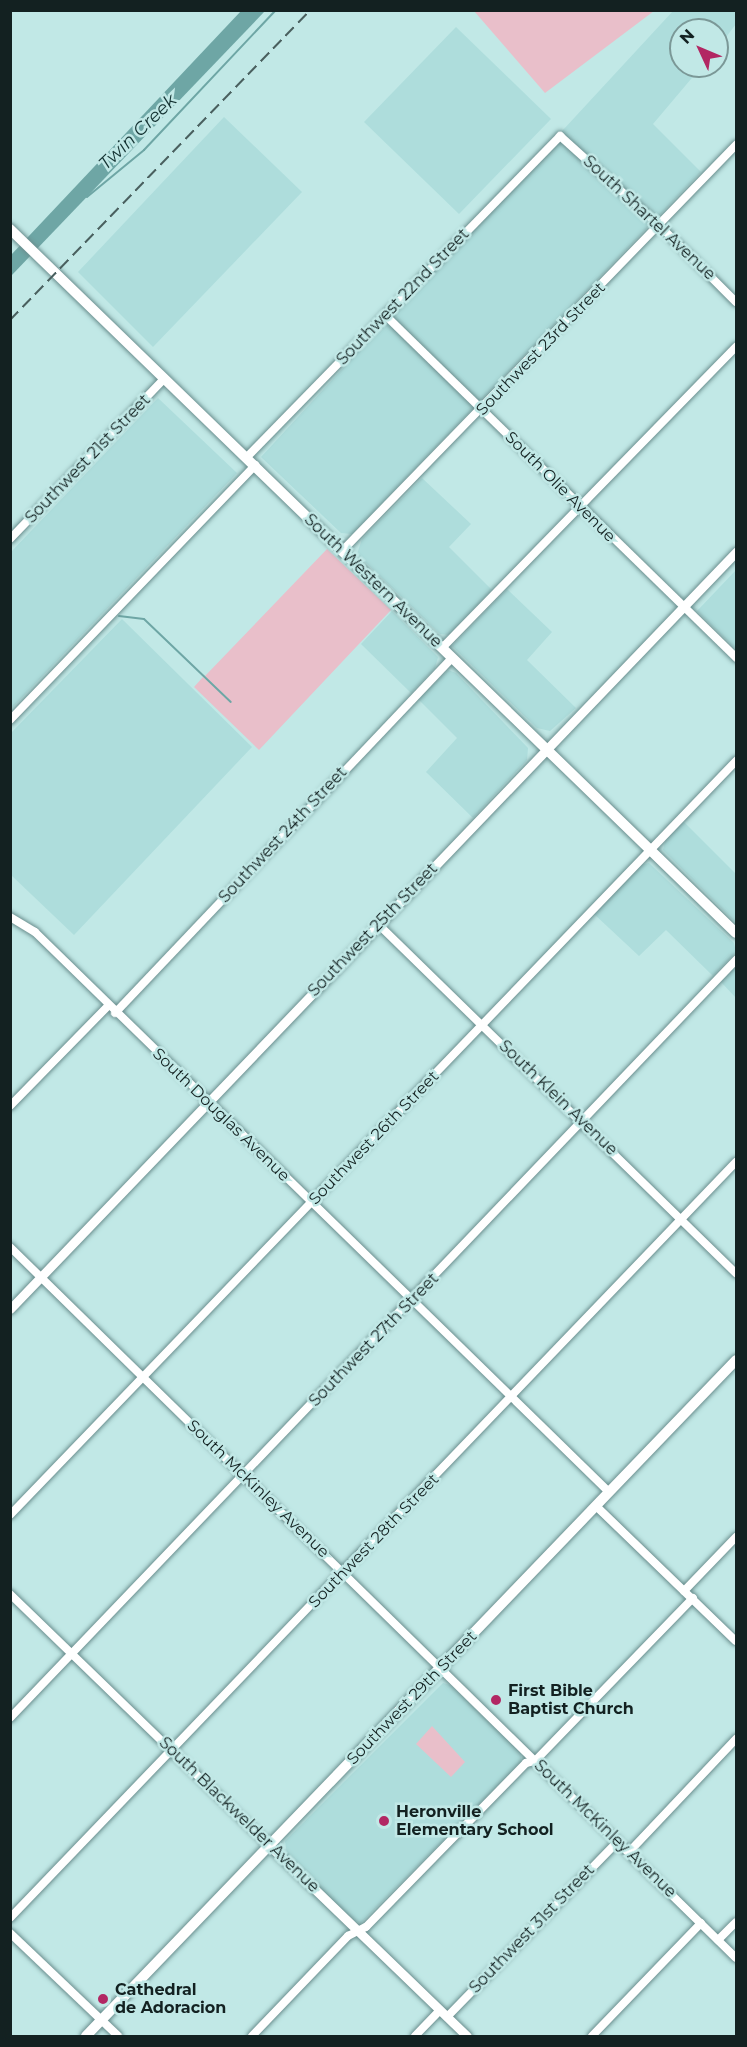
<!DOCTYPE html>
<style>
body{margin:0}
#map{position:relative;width:747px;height:2047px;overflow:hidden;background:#c1e8e6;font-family:Montserrat,sans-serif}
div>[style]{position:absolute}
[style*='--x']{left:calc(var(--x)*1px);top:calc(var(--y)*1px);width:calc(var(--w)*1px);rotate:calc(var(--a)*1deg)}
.built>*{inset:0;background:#aedddc}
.green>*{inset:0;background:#e9bfca}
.water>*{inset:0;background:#6ea6a5}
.stream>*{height:2px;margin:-1px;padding:0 1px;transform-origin:1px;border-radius:1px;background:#6ea6a5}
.roads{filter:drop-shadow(0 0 2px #6a8e8e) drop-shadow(0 0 2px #6a8e8e)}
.minor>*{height:8px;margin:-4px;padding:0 4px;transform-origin:4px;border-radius:4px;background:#fff}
.tertiary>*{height:9px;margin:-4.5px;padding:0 4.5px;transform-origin:4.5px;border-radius:4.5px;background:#fff}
.secondary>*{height:10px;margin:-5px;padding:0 5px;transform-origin:5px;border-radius:5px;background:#fff}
.rail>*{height:2px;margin-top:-1px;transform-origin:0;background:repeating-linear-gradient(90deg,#495f5e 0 12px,transparent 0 18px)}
.dots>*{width:16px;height:16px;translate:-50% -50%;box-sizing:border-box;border:3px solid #c1e8e6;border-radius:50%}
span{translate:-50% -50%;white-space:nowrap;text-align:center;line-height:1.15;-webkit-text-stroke:5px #c1e8e6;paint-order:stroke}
.street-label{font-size:16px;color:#132121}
.poi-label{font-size:16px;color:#132121;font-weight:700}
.left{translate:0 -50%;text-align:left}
.water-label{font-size:18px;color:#143232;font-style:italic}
.frame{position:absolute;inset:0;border:12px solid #132121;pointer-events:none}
.north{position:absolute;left:669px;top:18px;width:60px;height:60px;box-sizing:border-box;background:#c1e8e6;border:2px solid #7b9897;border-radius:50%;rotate:314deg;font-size:16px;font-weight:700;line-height:24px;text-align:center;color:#132121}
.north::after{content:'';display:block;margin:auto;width:21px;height:27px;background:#b22763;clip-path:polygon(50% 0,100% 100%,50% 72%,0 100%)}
</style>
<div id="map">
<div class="built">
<i style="clip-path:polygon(673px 11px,736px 11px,736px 24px,717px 49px,717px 30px,681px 30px,681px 66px,702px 66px,653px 124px,701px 172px,352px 534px,341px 533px,261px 457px)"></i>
<i style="clip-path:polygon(456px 27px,551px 119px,459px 214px,364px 122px)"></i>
<i style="clip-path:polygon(224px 117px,302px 192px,153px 347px,78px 272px)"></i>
<i style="clip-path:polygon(158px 398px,237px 473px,11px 709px,11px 552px)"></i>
<i style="clip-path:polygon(422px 478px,471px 524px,449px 547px,492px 590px,449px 635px,440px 634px,357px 554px,362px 539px)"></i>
<i style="clip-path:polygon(736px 570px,736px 649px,697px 611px)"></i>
<i style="clip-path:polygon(507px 589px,552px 632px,527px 660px,576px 708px,550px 731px,537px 728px,452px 646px)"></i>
<i style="clip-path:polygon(392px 611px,438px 657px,435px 668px,411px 693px,361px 644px)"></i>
<i style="clip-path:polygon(122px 619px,252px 747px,74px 935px,11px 875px,11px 733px)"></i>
<i style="clip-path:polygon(448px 670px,456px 673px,528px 748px,527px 760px,473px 818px,426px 772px,457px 738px,418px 699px)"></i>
<i style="clip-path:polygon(683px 821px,736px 874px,736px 923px,663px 850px,666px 838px)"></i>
<i style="clip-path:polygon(649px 863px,734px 943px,736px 952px,713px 976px,666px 930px,639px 956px,594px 914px,640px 865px)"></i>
<i style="clip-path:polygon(736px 966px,736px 998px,721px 982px)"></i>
<i style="clip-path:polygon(443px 1683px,450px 1685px,521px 1753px,521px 1762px,361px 1923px,353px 1920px,287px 1855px,285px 1841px)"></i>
</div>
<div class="green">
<i style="clip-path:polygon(474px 11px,654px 11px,545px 93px)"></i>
<i style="clip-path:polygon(327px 549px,391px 610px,259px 750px,194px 687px,203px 677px,232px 702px,205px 676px)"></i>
<i style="clip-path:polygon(432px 1726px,465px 1762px,451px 1777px,416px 1744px)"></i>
</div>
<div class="water">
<i style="clip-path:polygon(241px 11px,265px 11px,11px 276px,11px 255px)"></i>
</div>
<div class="stream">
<i style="--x:87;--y:197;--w:74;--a:-39.5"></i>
<i style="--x:144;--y:150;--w:192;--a:-46.7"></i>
<i style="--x:119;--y:616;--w:25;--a:7"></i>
<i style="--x:144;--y:619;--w:120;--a:43.7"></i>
</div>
<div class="roads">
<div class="minor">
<i style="--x:385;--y:315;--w:491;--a:44.3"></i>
<i style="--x:246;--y:458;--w:450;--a:-45.7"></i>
<i style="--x:560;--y:136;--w:133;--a:42"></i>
<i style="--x:659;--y:225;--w:109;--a:45"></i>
<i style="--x:10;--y:539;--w:223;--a:-46.1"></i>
<i style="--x:342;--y:551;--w:566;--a:-45.86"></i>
<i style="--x:442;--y:648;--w:421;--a:-45.7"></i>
<i style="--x:10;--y:720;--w:354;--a:-46.1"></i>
<i style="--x:10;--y:917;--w:29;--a:31"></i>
<i style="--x:35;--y:932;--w:802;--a:44.29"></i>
<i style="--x:379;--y:925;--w:499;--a:44.3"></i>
<i style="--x:115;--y:1013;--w:489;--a:-46.5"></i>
<i style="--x:10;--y:1106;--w:140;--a:-45.6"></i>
<i style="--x:10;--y:1247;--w:1016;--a:44.4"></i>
<i style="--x:596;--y:1506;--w:194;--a:44"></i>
<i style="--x:10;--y:1515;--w:1047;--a:-46.08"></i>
<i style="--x:684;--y:1591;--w:75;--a:-46.1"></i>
<i style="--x:10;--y:1594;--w:362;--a:44.1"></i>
<i style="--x:10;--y:1718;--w:1050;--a:-46.24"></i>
<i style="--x:629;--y:1852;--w:156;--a:-46.6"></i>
<i style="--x:10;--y:1918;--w:1048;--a:-46.16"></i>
<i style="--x:10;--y:1933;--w:149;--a:43.6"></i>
<i style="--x:718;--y:1940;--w:25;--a:-45"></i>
<i style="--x:447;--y:2017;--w:245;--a:-45.8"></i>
<i style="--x:252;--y:2036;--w:139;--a:-46.2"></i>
<i style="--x:348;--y:1936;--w:20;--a:-27"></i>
<i style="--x:366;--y:1927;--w:229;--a:-45.7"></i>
<i style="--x:526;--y:1763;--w:9;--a:-13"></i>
<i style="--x:535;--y:1761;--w:227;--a:-45.9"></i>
<i style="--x:415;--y:2036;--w:36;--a:-46"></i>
<i style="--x:592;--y:2036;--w:157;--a:-46"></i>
</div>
<div class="tertiary">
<i style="--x:10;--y:1309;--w:1049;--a:-46.2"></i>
<i style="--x:270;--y:1846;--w:274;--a:44"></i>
</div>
<div class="secondary">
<i style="--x:10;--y:229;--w:1011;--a:44.12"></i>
<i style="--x:86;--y:2036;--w:938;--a:-46.12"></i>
</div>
</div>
<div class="rail">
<i style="--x:10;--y:320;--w:431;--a:-45.9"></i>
</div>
<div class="dots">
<i style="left:496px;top:1700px;background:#b22763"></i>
<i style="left:384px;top:1821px;background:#b22763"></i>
<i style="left:103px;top:1999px;background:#b22763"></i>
</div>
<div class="street-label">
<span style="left:649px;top:218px;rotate:43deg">South Shartel Avenue</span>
<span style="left:403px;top:297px;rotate:-46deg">Southwest 22nd Street</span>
<span style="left:541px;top:349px;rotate:-46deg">Southwest 23rd Street</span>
<span style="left:88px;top:459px;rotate:-46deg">Southwest 21st Street</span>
<span style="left:560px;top:487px;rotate:45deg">South Olie Avenue</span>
<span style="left:373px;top:581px;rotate:44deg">South Western Avenue</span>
<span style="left:283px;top:835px;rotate:-47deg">Southwest 24th Street</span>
<span style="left:373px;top:930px;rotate:-46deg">Southwest 25th Street</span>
<span style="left:558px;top:1098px;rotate:44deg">South Klein Avenue</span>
<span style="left:221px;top:1115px;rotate:44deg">South Douglas Avenue</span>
<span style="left:374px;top:1138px;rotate:-46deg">Southwest 26th Street</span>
<span style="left:374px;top:1340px;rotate:-46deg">Southwest 27th Street</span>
<span style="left:258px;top:1489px;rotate:44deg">South McKinley Avenue</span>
<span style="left:374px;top:1541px;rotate:-46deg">Southwest 28th Street</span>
<span style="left:412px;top:1698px;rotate:-46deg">Southwest 29th Street</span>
<span style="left:239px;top:1815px;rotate:44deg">South Blackwelder Avenue</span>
<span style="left:605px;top:1829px;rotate:44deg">South McKinley Avenue</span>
<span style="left:532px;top:1929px;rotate:-46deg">Southwest 31st Street</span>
</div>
<div class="poi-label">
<span class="left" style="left:508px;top:1700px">First Bible<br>Baptist Church</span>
<span class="left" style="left:396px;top:1821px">Heronville<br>Elementary School</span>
<span class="left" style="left:115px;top:1999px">Cathedral<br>de Adoracion</span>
</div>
<div class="water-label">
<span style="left:138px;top:132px;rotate:-44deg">Twin Creek</span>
</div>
<div class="frame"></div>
<div class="north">N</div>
</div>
